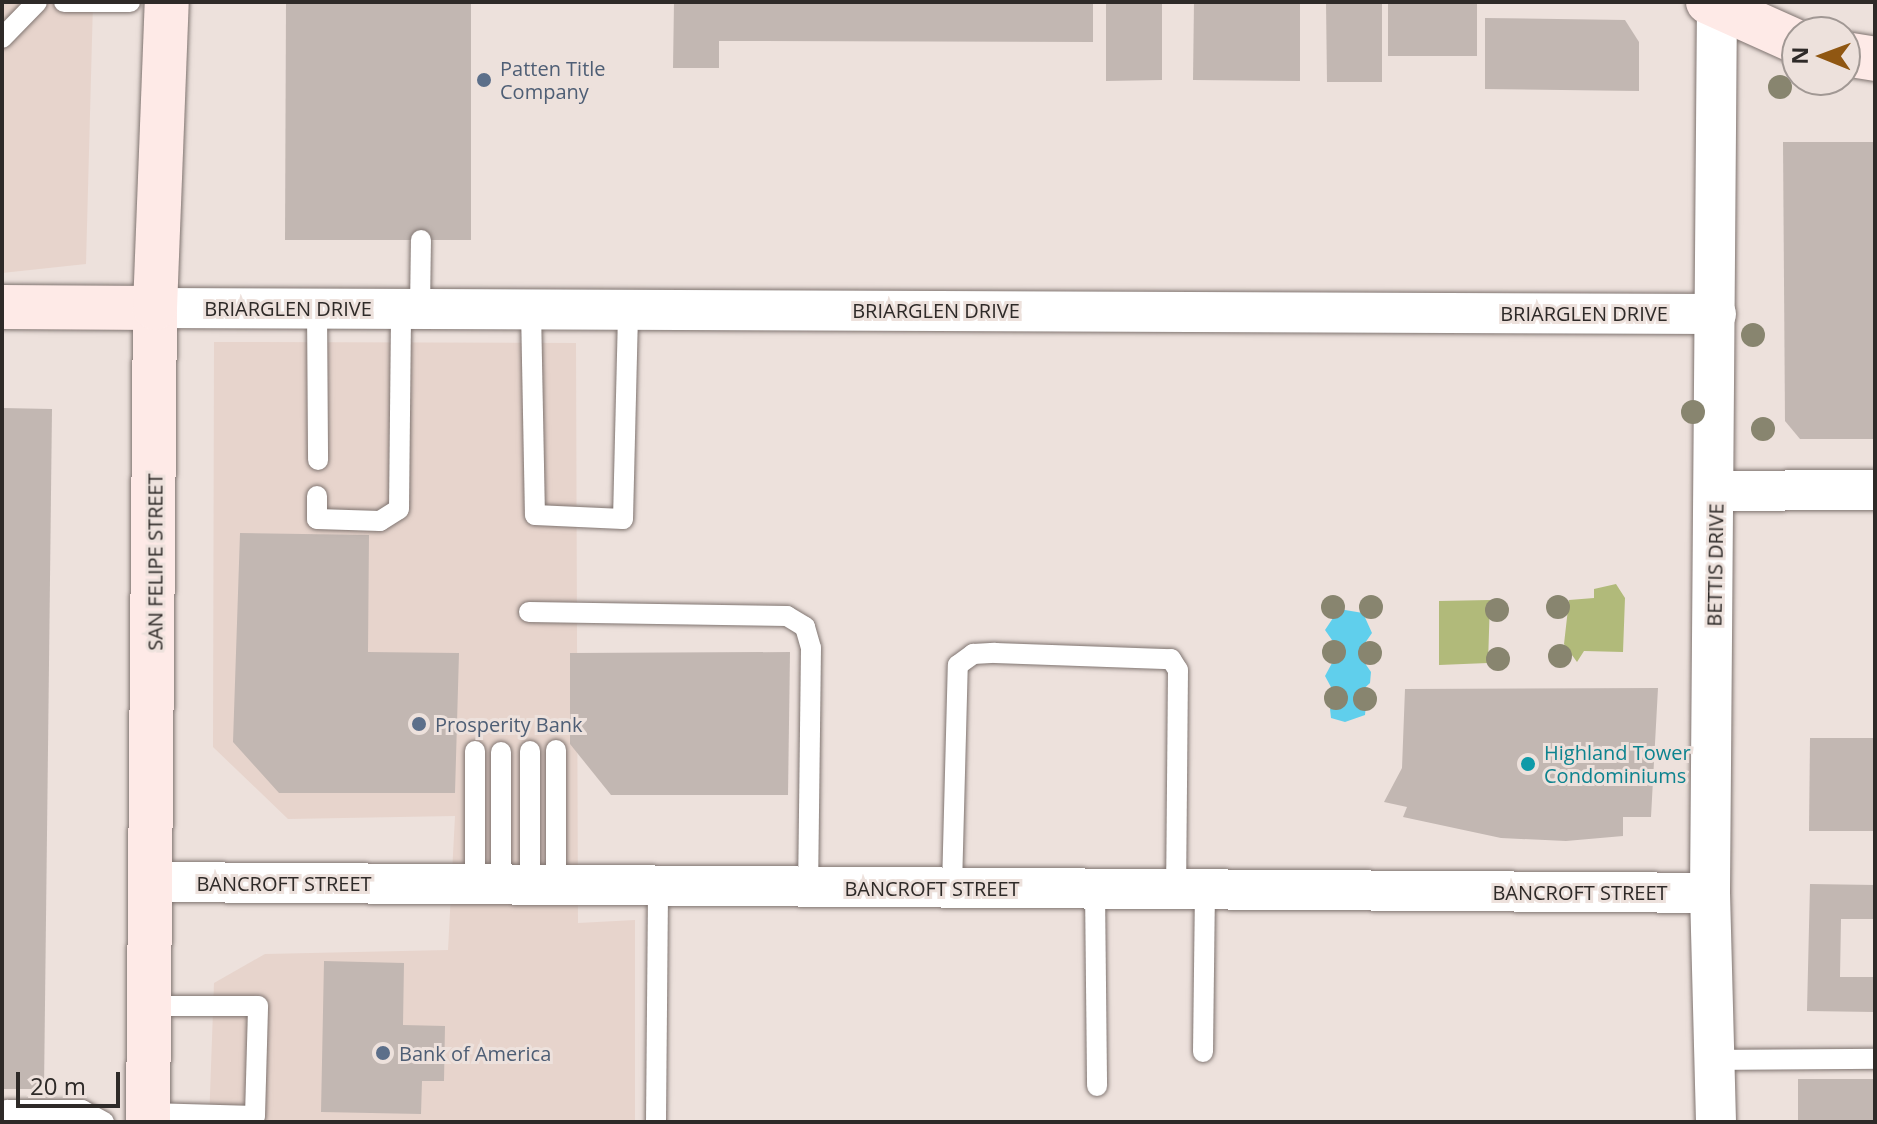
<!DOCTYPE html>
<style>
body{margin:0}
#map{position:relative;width:1877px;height:1124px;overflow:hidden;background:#ede1dc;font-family:"Open Sans",sans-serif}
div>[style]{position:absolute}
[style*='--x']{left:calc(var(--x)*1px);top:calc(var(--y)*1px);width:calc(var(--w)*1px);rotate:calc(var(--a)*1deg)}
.built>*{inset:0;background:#e7d4cc}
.green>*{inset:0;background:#b1ba7a}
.water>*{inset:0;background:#60cfec}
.building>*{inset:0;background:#c2b7b2}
.roads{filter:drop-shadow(0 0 2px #7f7470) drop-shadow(0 0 2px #7f7470)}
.lane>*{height:20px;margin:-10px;padding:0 10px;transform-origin:10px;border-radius:10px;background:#fff}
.street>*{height:40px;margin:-20px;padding:0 20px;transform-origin:20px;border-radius:20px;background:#fff}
.secondary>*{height:44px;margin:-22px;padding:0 22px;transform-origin:22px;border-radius:22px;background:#feeae7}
.trees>*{width:24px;height:24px;margin:-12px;border-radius:50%;background:#88856f}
.dots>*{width:22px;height:22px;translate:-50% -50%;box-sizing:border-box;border:4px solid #ede1dc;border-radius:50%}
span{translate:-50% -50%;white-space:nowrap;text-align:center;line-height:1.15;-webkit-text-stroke:6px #ede1dc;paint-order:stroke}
.service-label{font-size:20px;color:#4e5e75}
.left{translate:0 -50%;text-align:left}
.street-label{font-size:20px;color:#2e2a28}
.culture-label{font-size:20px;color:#0d838f}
.frame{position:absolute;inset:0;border:4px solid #2e2a28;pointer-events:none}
.north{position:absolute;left:1781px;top:16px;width:80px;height:80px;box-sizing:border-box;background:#ede1dc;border:2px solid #a19894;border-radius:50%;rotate:271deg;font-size:22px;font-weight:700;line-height:32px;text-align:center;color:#2e2a28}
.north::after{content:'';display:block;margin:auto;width:28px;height:36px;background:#905712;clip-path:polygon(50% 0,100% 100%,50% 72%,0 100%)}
.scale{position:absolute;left:16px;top:1072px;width:104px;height:36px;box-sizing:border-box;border:4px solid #2e2a28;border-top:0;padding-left:10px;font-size:24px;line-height:28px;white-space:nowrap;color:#2e2a28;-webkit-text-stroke:6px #ede1dc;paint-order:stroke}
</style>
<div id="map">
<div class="built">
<i style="clip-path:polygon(2px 2px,93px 2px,86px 264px,2px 273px)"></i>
<i style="clip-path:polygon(214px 342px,576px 343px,578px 923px,635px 920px,635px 1122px,209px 1122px,214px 983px,265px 954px,448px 950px,455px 816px,288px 819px,213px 747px)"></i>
</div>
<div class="green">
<i style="clip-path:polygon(1616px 584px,1625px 598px,1623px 652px,1584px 651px,1577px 662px,1564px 644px,1569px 600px,1594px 598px,1594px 589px)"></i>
<i style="clip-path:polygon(1490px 600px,1488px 663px,1439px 665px,1439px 601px)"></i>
</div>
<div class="water">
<i style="clip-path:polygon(1339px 609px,1363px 613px,1372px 633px,1358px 653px,1371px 672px,1370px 683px,1357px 695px,1358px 703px,1366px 705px,1365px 715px,1345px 722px,1331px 718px,1330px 709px,1339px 702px,1325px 676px,1339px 650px,1325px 630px)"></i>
</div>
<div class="building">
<i style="clip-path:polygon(286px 2px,471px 2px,471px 240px,285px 240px)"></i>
<i style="clip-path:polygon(674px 2px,1093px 2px,1093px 42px,719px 41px,719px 68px,673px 68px)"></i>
<i style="clip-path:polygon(1106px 2px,1162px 2px,1162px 80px,1106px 81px)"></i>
<i style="clip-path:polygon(1194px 2px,1300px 2px,1300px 81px,1193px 80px)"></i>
<i style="clip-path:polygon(1326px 2px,1382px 2px,1382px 82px,1327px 82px)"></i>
<i style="clip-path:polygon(1388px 2px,1477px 2px,1477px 56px,1388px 56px)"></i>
<i style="clip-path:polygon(1485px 18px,1625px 20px,1639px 42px,1639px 91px,1485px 89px)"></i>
<i style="clip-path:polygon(1783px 142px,1875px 142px,1875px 439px,1800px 439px,1785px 421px)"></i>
<i style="clip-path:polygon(2px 408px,52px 409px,44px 1089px,2px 1089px)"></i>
<i style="clip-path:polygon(240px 533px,369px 535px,368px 652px,459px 653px,455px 793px,279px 793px,233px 742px)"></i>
<i style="clip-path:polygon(790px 652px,788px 795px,611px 795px,570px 744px,570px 653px)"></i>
<i style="clip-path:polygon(1658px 688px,1651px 817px,1623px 817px,1623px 836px,1566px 841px,1501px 838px,1403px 817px,1407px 807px,1384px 802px,1402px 768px,1405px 689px)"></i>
<i style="clip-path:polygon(1810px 738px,1875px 738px,1875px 831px,1809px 831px)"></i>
<i style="clip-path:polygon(1810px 884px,1875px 885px,1875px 919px,1841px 919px,1840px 977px,1875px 977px,1875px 1012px,1807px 1011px)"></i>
<i style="clip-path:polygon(324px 961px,404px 963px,403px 1025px,445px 1026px,444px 1081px,422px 1081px,421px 1114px,321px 1112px)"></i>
<i style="clip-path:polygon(1798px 1079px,1875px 1079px,1875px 1122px,1798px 1122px)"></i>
</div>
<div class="roads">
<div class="lane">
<i style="--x:64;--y:2;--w:66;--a:0"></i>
<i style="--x:2;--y:38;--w:50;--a:-45.8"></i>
<i style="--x:317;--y:308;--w:152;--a:89.6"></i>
<i style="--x:420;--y:309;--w:69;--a:-89.2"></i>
<i style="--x:531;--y:309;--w:206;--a:88.9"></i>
<i style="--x:535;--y:515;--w:88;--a:2.6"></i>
<i style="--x:623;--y:519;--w:210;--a:-88.6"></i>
<i style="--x:317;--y:496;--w:23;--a:90"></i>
<i style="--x:317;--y:519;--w:63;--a:1.8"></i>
<i style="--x:380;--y:521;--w:22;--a:-32"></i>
<i style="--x:399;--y:509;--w:201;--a:-89.4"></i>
<i style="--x:529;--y:612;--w:258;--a:0.9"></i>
<i style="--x:787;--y:616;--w:21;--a:31"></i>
<i style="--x:805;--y:627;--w:22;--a:74"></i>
<i style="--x:811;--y:648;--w:239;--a:90.7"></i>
<i style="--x:475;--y:885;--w:134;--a:-90"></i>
<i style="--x:501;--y:885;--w:133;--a:-90"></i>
<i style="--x:530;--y:885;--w:134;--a:-90"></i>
<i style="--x:556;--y:885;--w:135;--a:-90"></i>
<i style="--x:952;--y:887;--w:222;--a:-88.5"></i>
<i style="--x:958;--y:665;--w:19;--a:-36"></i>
<i style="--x:973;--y:654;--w:22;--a:-3"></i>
<i style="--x:995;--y:653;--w:176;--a:2"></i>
<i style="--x:1171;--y:659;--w:13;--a:58"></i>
<i style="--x:1178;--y:670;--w:219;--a:90.5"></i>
<i style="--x:1095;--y:889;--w:197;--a:89.4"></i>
<i style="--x:1203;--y:1052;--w:163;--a:-89.3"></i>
<i style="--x:1714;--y:1060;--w:161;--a:-0.4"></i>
<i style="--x:148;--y:1113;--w:107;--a:1.6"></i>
<i style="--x:255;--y:1116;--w:110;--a:-88.4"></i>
<i style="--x:258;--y:1006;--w:107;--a:180"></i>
<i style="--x:2;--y:1116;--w:8;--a:-50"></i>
<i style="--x:7;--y:1110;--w:75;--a:0"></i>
<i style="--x:82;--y:1110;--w:25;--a:29"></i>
<i style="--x:656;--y:1122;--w:236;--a:-89.5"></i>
</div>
<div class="street">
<i style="--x:155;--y:308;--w:1561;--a:0.22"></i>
<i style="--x:1715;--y:491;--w:160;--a:-0.4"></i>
<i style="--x:153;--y:882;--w:1557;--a:0.4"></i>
<i style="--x:1716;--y:1122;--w:229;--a:-91.5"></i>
<i style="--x:1710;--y:893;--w:885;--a:-89.55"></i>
</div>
<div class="secondary">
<i style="--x:1708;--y:2;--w:98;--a:24.2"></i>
<i style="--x:1845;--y:54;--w:30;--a:9"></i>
<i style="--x:2;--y:307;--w:153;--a:0.4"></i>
<i style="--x:148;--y:1122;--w:814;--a:-89.51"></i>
<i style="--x:155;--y:308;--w:306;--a:-87.8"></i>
</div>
</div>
<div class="trees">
<i style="left:1780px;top:87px"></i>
<i style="left:1753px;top:335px"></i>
<i style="left:1693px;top:412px"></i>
<i style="left:1763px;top:429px"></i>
<i style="left:1333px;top:607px"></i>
<i style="left:1371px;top:607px"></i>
<i style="left:1558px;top:607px"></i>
<i style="left:1497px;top:610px"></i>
<i style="left:1334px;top:652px"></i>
<i style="left:1370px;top:653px"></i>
<i style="left:1560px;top:656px"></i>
<i style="left:1498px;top:659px"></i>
<i style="left:1336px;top:698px"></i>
<i style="left:1365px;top:699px"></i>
</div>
<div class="dots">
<i style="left:484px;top:80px;background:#5c6f8a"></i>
<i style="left:419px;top:724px;background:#5c6f8a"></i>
<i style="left:1528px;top:764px;background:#0f9aa8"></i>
<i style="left:383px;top:1053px;background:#5c6f8a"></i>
</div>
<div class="service-label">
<span class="left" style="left:500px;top:80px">Patten Title<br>Company</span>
<span class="left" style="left:435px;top:724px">Prosperity Bank</span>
<span class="left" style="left:399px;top:1053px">Bank of America</span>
</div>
<div class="street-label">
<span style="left:288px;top:308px">BRIARGLEN DRIVE</span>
<span style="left:936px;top:310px">BRIARGLEN DRIVE</span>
<span style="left:1584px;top:313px">BRIARGLEN DRIVE</span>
<span style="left:155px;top:562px;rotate:-90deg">SAN FELIPE STREET</span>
<span style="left:1715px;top:565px;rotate:-89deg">BETTIS DRIVE</span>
<span style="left:284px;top:883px">BANCROFT STREET</span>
<span style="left:932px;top:888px">BANCROFT STREET</span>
<span style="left:1580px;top:892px">BANCROFT STREET</span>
</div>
<div class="culture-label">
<span class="left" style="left:1544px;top:764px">Highland Tower<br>Condominiums</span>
</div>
<div class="frame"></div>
<div class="north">N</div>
<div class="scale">20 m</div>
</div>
